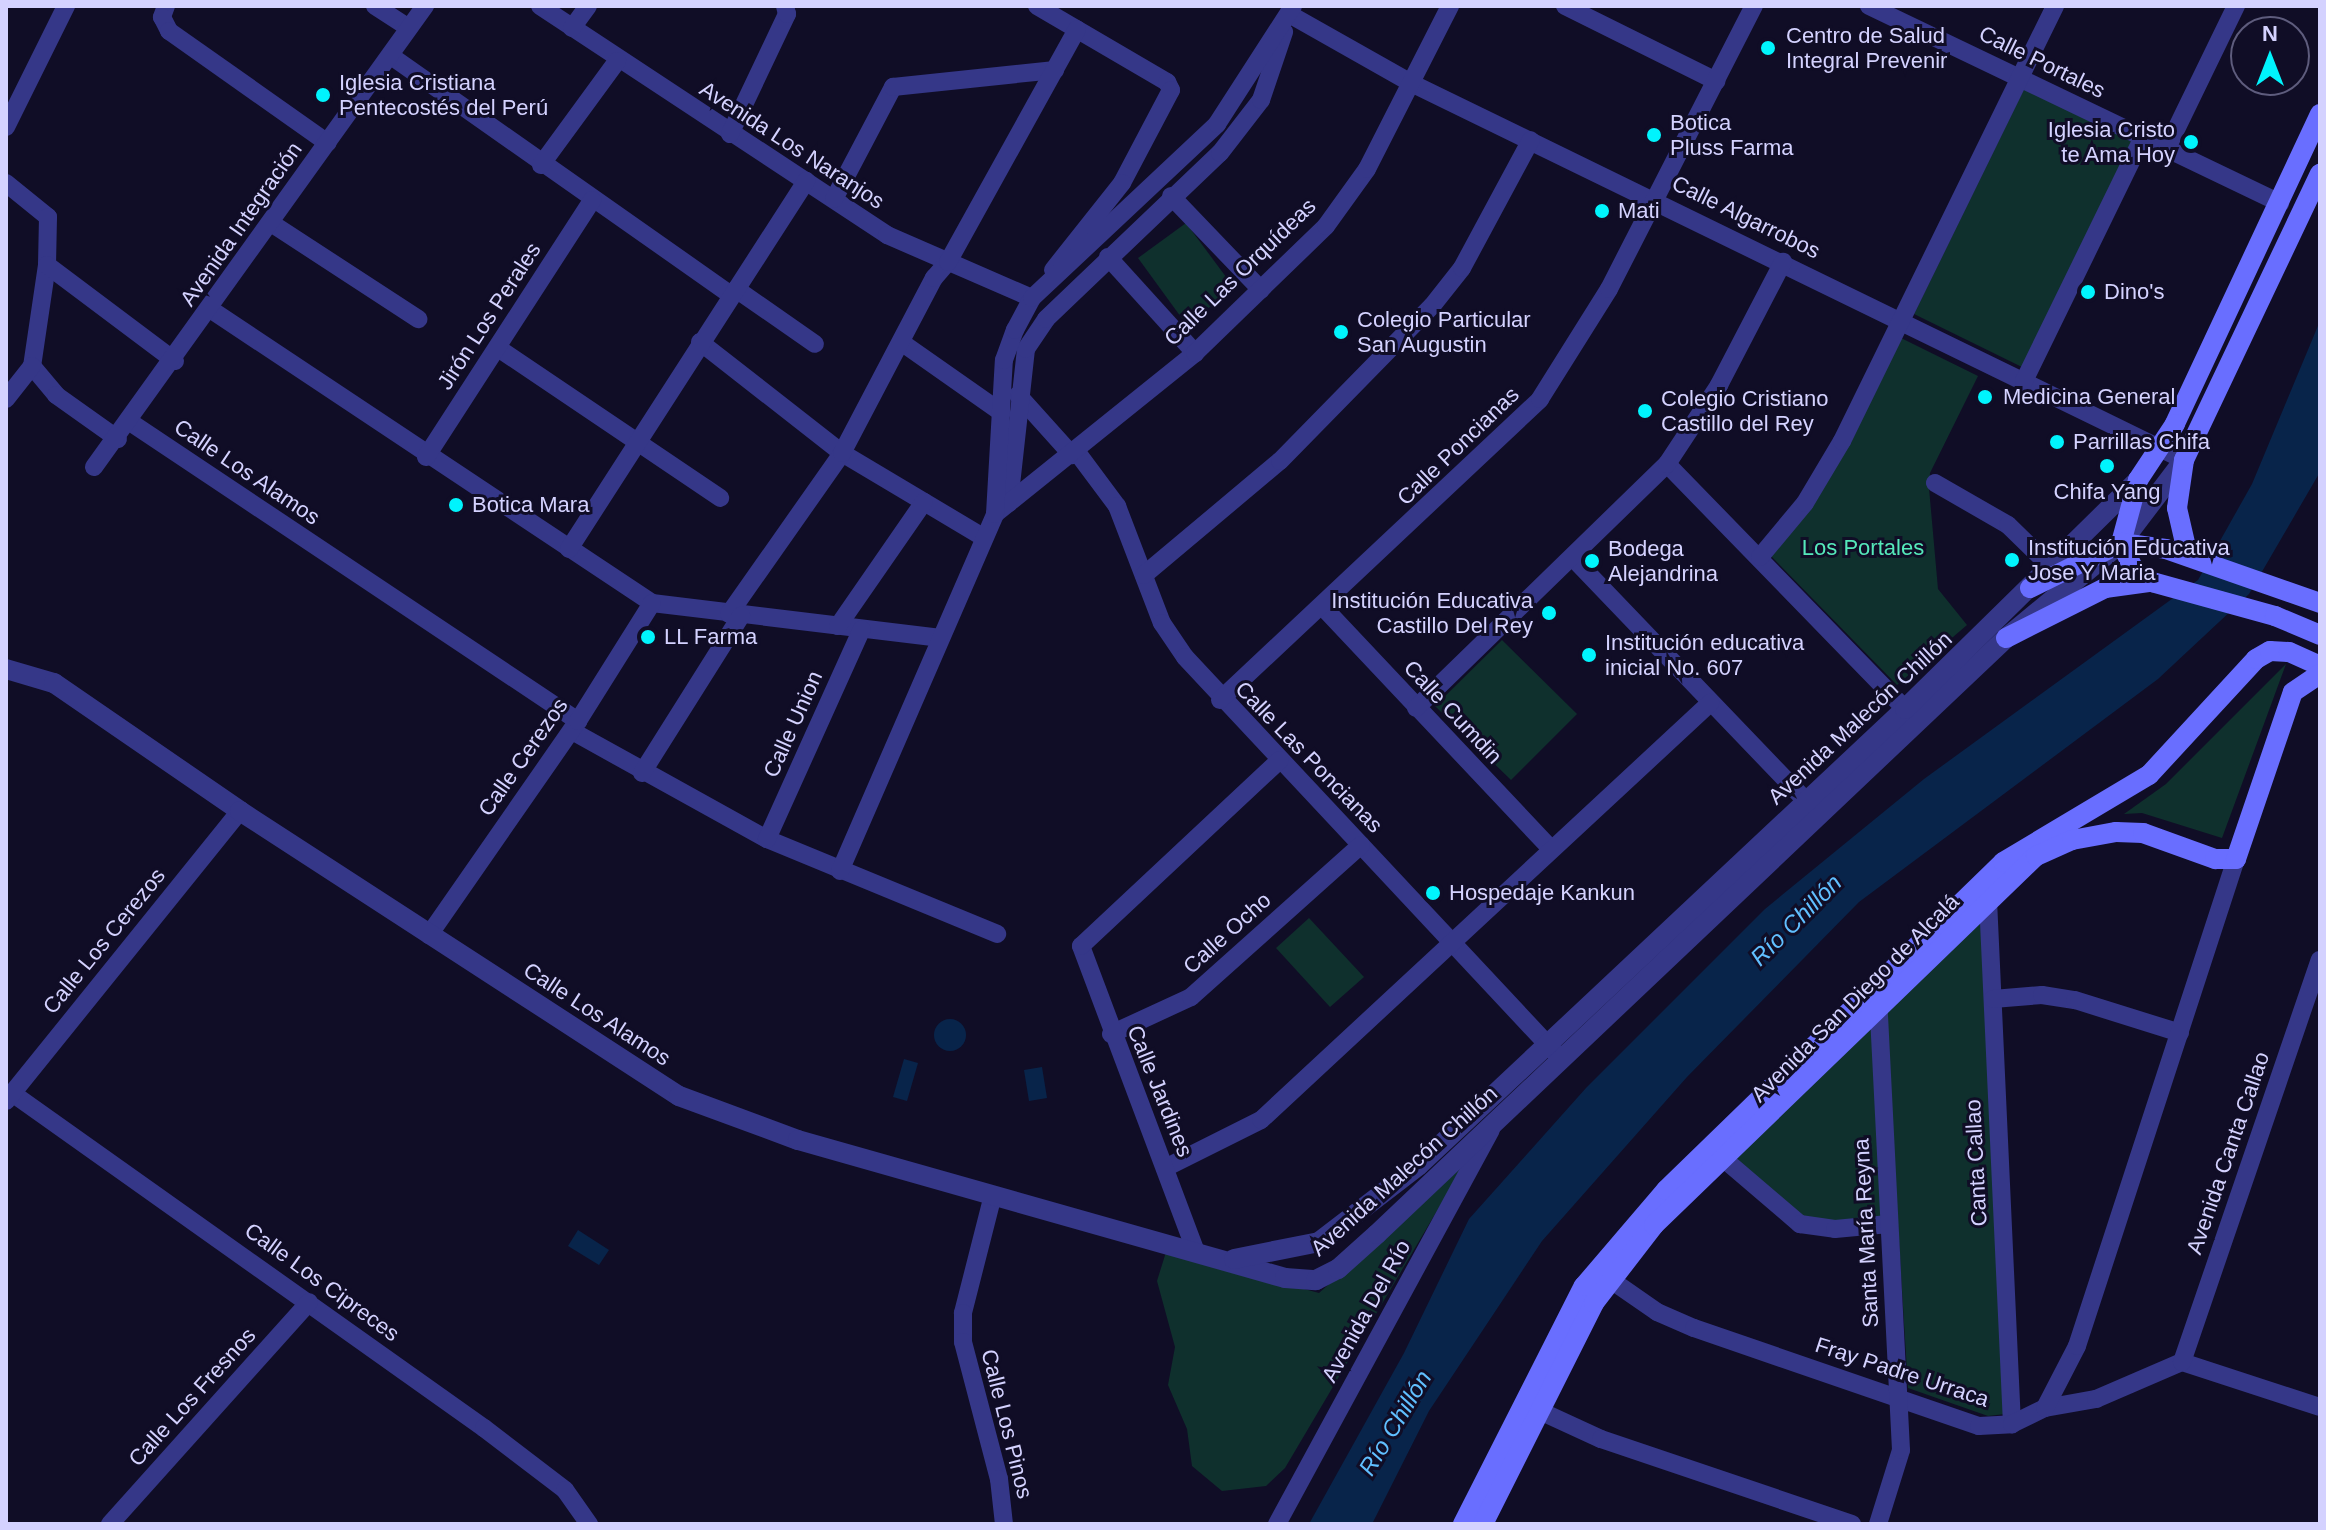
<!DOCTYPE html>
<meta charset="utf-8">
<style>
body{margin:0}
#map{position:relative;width:2326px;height:1530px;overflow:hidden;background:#100d26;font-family:Helvetica,sans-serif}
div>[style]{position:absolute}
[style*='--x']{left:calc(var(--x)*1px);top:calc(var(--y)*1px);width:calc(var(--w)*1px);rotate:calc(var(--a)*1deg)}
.green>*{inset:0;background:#0f302d}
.water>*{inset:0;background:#08244a}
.round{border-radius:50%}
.minor>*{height:18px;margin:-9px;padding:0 9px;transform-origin:9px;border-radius:9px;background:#353788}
.tertiary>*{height:20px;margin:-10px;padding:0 10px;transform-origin:10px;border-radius:10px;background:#353788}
.secondary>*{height:20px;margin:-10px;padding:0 10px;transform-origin:10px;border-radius:10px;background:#696eff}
.dots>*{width:22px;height:22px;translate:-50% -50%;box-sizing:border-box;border:4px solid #100d26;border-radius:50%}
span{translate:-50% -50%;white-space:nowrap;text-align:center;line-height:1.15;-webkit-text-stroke:6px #100d26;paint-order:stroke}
.poi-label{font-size:22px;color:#d4d2ff}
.left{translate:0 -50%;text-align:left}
.right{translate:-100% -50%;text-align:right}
.street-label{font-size:22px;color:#d4d2ff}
.park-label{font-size:22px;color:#55e8ba}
.water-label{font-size:24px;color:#60bfff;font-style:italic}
.frame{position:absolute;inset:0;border:8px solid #d4d2ff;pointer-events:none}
.north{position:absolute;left:2230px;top:16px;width:80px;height:80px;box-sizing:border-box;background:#100d26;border:2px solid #5e5c7d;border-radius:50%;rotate:0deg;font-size:22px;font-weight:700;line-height:32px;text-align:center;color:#d4d2ff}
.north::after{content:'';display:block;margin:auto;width:28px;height:36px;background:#00f4fd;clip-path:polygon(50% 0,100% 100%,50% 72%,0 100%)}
</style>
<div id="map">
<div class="green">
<i style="clip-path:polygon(2025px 87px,2138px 140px,2026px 369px,1914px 314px)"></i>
<i style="clip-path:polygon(1186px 223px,1235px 289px,1186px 324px,1138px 258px)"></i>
<i style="clip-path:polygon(1901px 338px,1978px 376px,1930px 473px,1929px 488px,1938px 589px,1967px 625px,1897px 685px,1771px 556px)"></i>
<i style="clip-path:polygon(1502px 640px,1577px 714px,1511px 780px,1435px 706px)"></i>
<i style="clip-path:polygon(2286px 664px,2222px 838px,2142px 813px,2124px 814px,2166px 784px)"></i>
<i style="clip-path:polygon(1309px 918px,1364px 977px,1330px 1007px,1276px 948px)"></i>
<i style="clip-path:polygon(1981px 920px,2005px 1414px,1988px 1416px,1908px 1388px,1885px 1012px)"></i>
<i style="clip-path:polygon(1873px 1024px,1883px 1219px,1804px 1221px,1733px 1161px)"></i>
<i style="clip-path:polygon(1464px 1165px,1285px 1468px,1266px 1486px,1222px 1491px,1192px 1466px,1187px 1429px,1168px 1385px,1175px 1347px,1157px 1281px,1166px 1252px,1319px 1293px)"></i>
</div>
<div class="water">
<i style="clip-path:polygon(2320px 321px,2320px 472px,2249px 594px,2158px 679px,1859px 902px,1687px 1077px,1542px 1241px,1429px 1411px,1372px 1524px,1309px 1524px,1404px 1353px,1469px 1219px,1586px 1088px,1765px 909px,1924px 779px,2198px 580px,2252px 484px)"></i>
<i class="round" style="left:934px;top:1019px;width:32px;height:32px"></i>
<i style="clip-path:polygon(904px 1059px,918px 1063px,907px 1101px,893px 1097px)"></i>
<i style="clip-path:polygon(1042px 1067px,1047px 1098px,1029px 1101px,1024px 1070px)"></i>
<i style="clip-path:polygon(578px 1230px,609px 1250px,599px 1265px,568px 1246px)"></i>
</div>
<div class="minor">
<i style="--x:166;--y:6;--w:12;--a:110"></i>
<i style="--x:162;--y:17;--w:16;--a:63"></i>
<i style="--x:169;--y:31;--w:194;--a:35.2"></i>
<i style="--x:375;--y:6;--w:40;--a:32.9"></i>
<i style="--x:540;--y:6;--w:416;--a:33.4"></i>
<i style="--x:887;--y:235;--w:158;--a:23.5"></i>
<i style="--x:1037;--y:6;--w:151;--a:30.3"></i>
<i style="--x:1167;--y:82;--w:9;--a:63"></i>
<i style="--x:1171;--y:90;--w:105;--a:117.8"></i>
<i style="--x:1122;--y:183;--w:111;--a:128.4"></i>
<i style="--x:1565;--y:6;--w:169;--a:26.4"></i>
<i style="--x:1869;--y:6;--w:456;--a:25.6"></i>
<i style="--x:1289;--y:14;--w:140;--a:29.5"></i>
<i style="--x:1411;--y:83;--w:860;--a:26"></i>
<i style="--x:572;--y:28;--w:27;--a:-54"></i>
<i style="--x:391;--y:56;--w:417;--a:35.1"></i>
<i style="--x:6;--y:127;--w:135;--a:-63.6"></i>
<i style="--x:730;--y:134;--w:133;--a:-64.6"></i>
<i style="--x:787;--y:14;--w:8;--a:-104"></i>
<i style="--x:2167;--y:148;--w:158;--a:-64.1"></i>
<i style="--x:541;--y:165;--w:129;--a:-53.8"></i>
<i style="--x:6;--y:183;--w:54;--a:39"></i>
<i style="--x:48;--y:217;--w:48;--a:91.2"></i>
<i style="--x:47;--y:265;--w:102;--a:98.4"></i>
<i style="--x:32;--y:366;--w:38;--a:50"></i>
<i style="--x:56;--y:395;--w:76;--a:35.4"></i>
<i style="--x:1171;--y:196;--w:130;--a:46.2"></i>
<i style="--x:834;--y:199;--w:127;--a:-62.2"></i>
<i style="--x:893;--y:87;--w:163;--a:-6"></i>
<i style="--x:271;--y:223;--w:176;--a:33.1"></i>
<i style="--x:1108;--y:257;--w:130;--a:47.8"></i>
<i style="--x:47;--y:265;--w:160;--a:36.9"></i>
<i style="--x:736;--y:289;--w:96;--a:34.8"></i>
<i style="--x:210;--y:309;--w:531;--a:33.63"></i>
<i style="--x:652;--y:603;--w:291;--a:6.9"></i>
<i style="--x:700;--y:342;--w:180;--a:38"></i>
<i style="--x:842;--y:453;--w:164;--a:30.8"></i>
<i style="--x:901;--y:342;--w:123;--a:35.1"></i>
<i style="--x:498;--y:348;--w:268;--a:34"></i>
<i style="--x:2024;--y:381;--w:271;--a:-64"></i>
<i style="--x:1018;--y:395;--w:81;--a:48"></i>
<i style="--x:6;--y:399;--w:42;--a:-51.8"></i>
<i style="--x:130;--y:422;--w:539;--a:33.72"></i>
<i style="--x:1076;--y:451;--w:69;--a:53.3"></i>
<i style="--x:1117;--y:506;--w:125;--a:69"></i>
<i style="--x:1162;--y:623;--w:41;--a:55.9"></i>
<i style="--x:1185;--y:657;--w:550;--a:46.91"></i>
<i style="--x:426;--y:457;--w:306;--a:-57.1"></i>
<i style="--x:1667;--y:464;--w:342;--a:45.8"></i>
<i style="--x:94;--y:467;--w:568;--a:-54.32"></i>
<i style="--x:1935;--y:483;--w:84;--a:29.9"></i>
<i style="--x:2008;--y:525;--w:60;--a:44.3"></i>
<i style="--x:1009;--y:503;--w:155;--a:-83.7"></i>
<i style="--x:1026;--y:349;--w:36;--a:-56"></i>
<i style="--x:1046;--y:319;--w:240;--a:-43.7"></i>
<i style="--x:1220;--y:153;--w:67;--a:-52.3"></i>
<i style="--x:1261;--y:100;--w:72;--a:-71.3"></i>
<i style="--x:995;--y:514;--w:257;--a:-38.8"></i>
<i style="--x:1195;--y:353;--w:182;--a:-44.1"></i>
<i style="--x:1326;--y:226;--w:70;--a:-54.3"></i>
<i style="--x:1367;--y:169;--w:183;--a:-63"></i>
<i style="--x:569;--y:549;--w:438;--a:-57.2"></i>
<i style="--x:1760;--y:557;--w:70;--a:-50.2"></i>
<i style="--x:1805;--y:503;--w:72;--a:-59.2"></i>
<i style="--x:1842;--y:441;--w:484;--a:-63.9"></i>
<i style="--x:1575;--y:560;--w:334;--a:46.2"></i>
<i style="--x:1144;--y:575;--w:177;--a:-40"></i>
<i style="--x:1280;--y:461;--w:217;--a:-45.6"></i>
<i style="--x:1432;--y:306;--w:48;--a:-51.7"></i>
<i style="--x:1462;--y:268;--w:145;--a:-61.7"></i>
<i style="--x:1323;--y:607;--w:331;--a:46.7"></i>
<i style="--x:729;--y:614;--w:197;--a:-54.9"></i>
<i style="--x:842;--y:453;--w:198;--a:-62.3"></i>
<i style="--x:934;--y:278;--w:21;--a:-49"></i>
<i style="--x:948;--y:262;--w:266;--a:-61"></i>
<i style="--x:838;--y:626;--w:151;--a:-55.3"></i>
<i style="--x:1220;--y:700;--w:439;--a:-43.2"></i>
<i style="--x:1540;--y:399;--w:130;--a:-57.9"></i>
<i style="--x:1609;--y:289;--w:318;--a:-62.9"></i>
<i style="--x:1416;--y:708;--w:350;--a:-44.2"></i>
<i style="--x:1667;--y:464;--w:95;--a:-56.6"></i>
<i style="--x:1719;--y:385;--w:139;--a:-62.5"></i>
<i style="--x:572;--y:731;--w:223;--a:29"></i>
<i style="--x:767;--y:839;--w:249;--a:22.4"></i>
<i style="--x:642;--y:773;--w:186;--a:-57.8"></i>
<i style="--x:767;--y:839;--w:230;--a:-65.7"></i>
<i style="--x:840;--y:871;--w:389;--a:-66.5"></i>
<i style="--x:995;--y:514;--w:154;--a:-86.7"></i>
<i style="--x:1004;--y:360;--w:32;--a:-70"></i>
<i style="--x:1015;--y:330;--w:36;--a:-62"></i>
<i style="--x:1032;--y:298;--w:254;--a:-43.2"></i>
<i style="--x:1217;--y:124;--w:140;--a:-57.2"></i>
<i style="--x:1988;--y:900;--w:525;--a:87.38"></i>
<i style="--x:429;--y:935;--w:261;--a:-55.2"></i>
<i style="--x:578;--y:721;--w:139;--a:-57.9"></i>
<i style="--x:1993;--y:999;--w:49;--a:-4.7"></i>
<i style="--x:2042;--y:995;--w:33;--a:9"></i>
<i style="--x:2075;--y:1000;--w:110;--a:17.4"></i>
<i style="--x:1111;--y:1034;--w:88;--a:-24.8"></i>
<i style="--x:1191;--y:997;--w:228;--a:-41.8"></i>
<i style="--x:12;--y:1093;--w:579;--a:35.37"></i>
<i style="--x:484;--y:1428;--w:102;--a:37.4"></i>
<i style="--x:565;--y:1490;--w:42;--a:54.8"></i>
<i style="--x:6;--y:1101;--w:373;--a:-51.1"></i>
<i style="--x:1725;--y:1160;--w:99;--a:40.5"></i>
<i style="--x:1800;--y:1224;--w:35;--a:8"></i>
<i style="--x:1835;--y:1229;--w:54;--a:-5.3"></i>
<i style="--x:1165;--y:1168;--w:107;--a:-26.6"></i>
<i style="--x:1261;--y:1120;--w:613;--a:-42.88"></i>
<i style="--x:993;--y:1195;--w:122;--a:104.3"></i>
<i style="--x:963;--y:1313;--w:29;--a:90"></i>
<i style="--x:963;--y:1342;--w:142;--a:75.3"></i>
<i style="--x:999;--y:1479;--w:45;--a:83.7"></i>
<i style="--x:1196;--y:1252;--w:327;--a:-110.6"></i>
<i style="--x:1081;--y:946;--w:272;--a:-43.1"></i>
<i style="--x:1611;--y:1280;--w:56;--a:34.8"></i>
<i style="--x:1657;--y:1312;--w:40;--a:23.4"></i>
<i style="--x:1694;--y:1328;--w:301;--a:19"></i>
<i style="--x:1979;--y:1426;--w:33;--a:-3"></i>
<i style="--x:2012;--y:1424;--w:37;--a:-26"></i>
<i style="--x:2045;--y:1408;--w:52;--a:-10"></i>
<i style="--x:2096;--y:1399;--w:94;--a:-23.3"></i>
<i style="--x:2182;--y:1362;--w:145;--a:18.1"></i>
<i style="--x:2182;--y:1362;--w:425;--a:-71.1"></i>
<i style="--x:2045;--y:1408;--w:70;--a:-62.7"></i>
<i style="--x:2077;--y:1346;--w:512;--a:-71.92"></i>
<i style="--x:1540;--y:1411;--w:67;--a:24.7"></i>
<i style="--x:1601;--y:1439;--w:265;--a:18.7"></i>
<i style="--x:110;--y:1524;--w:298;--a:-48.1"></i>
<i style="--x:1277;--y:1524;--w:448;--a:-61.5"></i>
<i style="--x:1878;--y:1524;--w:77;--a:-72.7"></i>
<i style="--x:1901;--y:1450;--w:452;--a:-92.9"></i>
</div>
<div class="tertiary">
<i style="--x:6;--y:669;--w:50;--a:16.3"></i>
<i style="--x:54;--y:683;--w:226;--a:34.5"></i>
<i style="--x:240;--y:811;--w:523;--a:32.99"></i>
<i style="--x:679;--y:1096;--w:127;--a:20.3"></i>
<i style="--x:798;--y:1140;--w:506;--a:15.82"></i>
<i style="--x:1285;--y:1278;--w:31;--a:4"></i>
<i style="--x:1316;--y:1280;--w:25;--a:-27"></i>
<i style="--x:1338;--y:1269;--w:52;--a:-41.9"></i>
<i style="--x:1377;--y:1234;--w:867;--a:-43.46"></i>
<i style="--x:2006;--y:638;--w:149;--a:-39.6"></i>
<i style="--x:2121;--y:543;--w:104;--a:-52.8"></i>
<i style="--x:1234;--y:1259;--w:87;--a:-11.3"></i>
<i style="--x:1319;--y:1242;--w:125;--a:-37.5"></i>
<i style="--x:1418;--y:1166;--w:668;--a:-43.18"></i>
<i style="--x:1905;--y:709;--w:327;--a:-44.5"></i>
</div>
<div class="secondary">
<i style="--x:2320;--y:114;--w:342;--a:115.1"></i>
<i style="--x:2175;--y:424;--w:67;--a:123.5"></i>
<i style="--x:2138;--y:480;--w:65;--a:105.1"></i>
<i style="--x:2121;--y:543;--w:34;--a:64"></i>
<i style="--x:2136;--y:574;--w:18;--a:27"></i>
<i style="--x:2152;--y:582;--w:128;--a:15.5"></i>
<i style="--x:2275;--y:616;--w:49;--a:22.9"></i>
<i style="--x:2188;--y:556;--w:49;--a:-102.9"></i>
<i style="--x:2177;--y:508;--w:49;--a:-81.7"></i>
<i style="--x:2184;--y:460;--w:317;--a:-64.6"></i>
<i style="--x:2030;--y:588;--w:102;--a:-26.3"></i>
<i style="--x:2121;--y:543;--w:45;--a:7.6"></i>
<i style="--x:2166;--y:549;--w:163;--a:19.3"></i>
<i style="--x:2006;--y:638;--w:111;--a:-26.8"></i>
<i style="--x:2105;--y:588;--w:44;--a:-7.8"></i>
<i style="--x:1463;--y:1524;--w:267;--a:-63.1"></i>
<i style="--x:1584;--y:1286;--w:126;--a:-49.5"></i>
<i style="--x:1666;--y:1190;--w:470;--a:-44.2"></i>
<i style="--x:2003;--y:862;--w:170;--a:-30.8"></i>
<i style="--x:2149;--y:775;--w:158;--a:-47.3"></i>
<i style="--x:2256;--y:659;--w:16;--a:-30"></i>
<i style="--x:2270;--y:651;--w:19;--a:3"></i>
<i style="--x:2289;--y:652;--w:34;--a:24"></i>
<i style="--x:1483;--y:1524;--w:247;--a:-63.3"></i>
<i style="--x:1594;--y:1303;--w:98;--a:-52.4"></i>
<i style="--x:1654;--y:1225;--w:531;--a:-44.01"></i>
<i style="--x:2036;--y:856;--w:39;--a:-24"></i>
<i style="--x:2072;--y:840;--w:45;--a:-10.3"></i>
<i style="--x:2116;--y:832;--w:27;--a:2"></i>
<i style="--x:2143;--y:833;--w:77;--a:19.9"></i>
<i style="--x:2215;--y:859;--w:21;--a:0"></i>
<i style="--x:2236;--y:859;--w:176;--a:-71.2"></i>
<i style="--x:2293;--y:692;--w:32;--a:-34"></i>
</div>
<div class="dots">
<i style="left:1768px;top:48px;background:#00f4fd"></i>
<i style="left:323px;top:95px;background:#00f4fd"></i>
<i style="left:1654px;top:135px;background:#00f4fd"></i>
<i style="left:2191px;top:142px;background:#00f4fd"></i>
<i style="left:1602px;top:211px;background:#00f4fd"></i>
<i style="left:2088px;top:292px;background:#00f4fd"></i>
<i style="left:1341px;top:332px;background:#00f4fd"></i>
<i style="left:1985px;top:397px;background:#00f4fd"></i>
<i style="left:1645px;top:411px;background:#00f4fd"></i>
<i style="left:2057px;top:442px;background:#00f4fd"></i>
<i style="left:2107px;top:466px;background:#00f4fd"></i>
<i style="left:456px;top:505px;background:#00f4fd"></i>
<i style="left:2012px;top:560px;background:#00f4fd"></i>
<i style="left:1592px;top:561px;background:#00f4fd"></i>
<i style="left:1549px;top:613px;background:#00f4fd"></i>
<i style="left:648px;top:637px;background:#00f4fd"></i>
<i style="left:1589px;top:655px;background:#00f4fd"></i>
<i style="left:1433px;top:893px;background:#00f4fd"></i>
</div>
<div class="poi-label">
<span class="left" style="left:1786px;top:48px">Centro de Salud<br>Integral Prevenir</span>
<span class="left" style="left:339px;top:95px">Iglesia Cristiana<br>Pentecostés del Perú</span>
<span class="left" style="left:1670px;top:135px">Botica<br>Pluss Farma</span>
<span class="right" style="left:2175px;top:142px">Iglesia Cristo<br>te Ama Hoy</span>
<span class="left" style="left:1618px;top:211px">Mati</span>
<span class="left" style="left:2104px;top:292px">Dino's</span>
<span class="left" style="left:1357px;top:332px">Colegio Particular<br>San Augustin</span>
<span class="left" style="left:2003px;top:397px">Medicina General</span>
<span class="left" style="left:1661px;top:411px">Colegio Cristiano<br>Castillo del Rey</span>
<span class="left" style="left:2073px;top:442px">Parrillas Chifa</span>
<span style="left:2107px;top:492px">Chifa Yang</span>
<span class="left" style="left:472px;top:505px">Botica Mara</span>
<span class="left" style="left:2028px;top:560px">Institución Educativa<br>Jose Y Maria</span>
<span class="left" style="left:1608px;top:561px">Bodega<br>Alejandrina</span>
<span class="right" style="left:1533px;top:613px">Institución Educativa<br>Castillo Del Rey</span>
<span class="left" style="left:664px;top:637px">LL Farma</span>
<span class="left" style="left:1605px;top:655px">Institución educativa<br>inicial No. 607</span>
<span class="left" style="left:1449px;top:893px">Hospedaje Kankun</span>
</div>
<div class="street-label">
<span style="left:2042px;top:62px;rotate:26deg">Calle Portales</span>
<span style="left:792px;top:145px;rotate:33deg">Avenida Los Naranjos</span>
<span style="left:1746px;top:217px;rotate:26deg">Calle Algarrobos</span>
<span style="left:241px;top:224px;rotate:-55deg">Avenida Integración</span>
<span style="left:1240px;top:272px;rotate:-44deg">Calle Las Orquídeas</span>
<span style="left:489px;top:316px;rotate:-57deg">Jirón Los Perales</span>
<span style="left:1458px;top:446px;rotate:-44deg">Calle Poncianas</span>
<span style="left:247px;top:472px;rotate:34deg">Calle Los Alamos</span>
<span style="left:1453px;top:712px;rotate:47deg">Calle Cumdin</span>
<span style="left:1860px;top:718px;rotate:-43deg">Avenida Malecón Chillón</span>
<span style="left:793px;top:724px;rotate:-66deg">Calle Union</span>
<span style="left:523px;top:757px;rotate:-55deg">Calle Cerezos</span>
<span style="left:1309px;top:757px;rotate:46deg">Calle Las Poncianas</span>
<span style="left:1227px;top:933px;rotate:-42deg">Calle Ocho</span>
<span style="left:104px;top:941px;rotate:-51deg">Calle Los Cerezos</span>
<span style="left:1855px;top:998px;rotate:-45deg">Avenida San Diego de Alcalá</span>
<span style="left:597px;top:1014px;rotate:33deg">Calle Los Alamos</span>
<span style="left:1160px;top:1091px;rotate:68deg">Calle Jardines</span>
<span style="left:2228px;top:1153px;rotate:-71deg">Avenida Canta Callao</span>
<span style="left:1976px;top:1163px;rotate:-93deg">Canta Callao</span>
<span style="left:1404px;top:1171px;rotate:-42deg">Avenida Malecón Chillón</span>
<span style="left:1866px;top:1233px;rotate:-93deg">Santa María Reyna</span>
<span style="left:322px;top:1282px;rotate:36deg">Calle Los Cipreces</span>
<span style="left:1366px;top:1311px;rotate:-61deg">Avenida Del Río</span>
<span style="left:1902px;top:1372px;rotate:18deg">Fray Padre Urraca</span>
<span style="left:192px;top:1397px;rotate:-48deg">Calle Los Fresnos</span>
<span style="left:1007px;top:1424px;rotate:76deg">Calle Los Pinos</span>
</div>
<div class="park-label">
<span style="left:1863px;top:548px">Los Portales</span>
</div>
<div class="water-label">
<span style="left:1796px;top:920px;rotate:-45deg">Río Chillón</span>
<span style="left:1395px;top:1423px;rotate:-59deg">Río Chillón</span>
</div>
<div class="frame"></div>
<div class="north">N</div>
</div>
